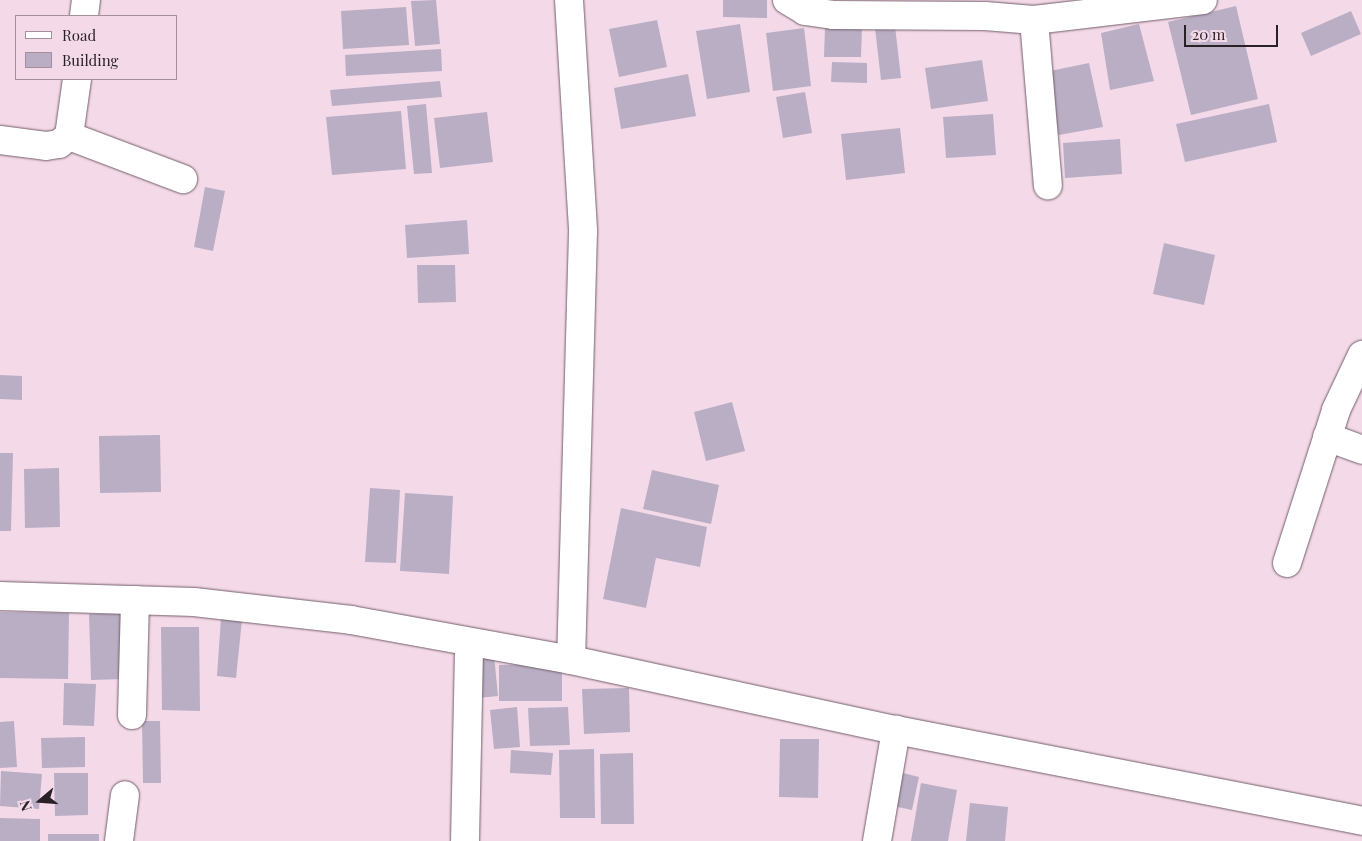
<!DOCTYPE html>
<style>
body{margin:0}
#map{position:relative;width:1362px;height:841px;overflow:hidden;background:#f4dae9;font-family:"Playfair Display",serif}
div>[style]{position:absolute}
[style*='--x']{left:calc(var(--x)*1px);top:calc(var(--y)*1px);width:calc(var(--w)*1px);rotate:calc(var(--a)*1deg)}
.building>*{inset:0;background:#b9aec4}
.roads{filter:drop-shadow(0 0 1px #735d6a) drop-shadow(0 0 1px #735d6a)}
.minor>*{height:28px;margin:-14px;padding:0 14px;transform-origin:14px;border-radius:14px;background:#fff}
span{translate:-50% -50%;white-space:nowrap;text-align:center;line-height:1.15;-webkit-text-stroke:4px #f4dae9;paint-order:stroke}
.legend{position:absolute;left:15px;top:15px;width:162px;height:65px;box-sizing:border-box;background:#f4dae9;border:1px solid #a3909b;margin:0;padding:6px 9px;list-style:none;font-size:15px;color:#2a2127}
.legend li{display:flex;align-items:center;gap:10px;height:25px}
.legend b{width:25px;border:1px solid #a3909b}
.north{position:absolute;left:15px;top:776px;width:50px;height:50px;-webkit-text-stroke:4px #f4dae9;paint-order:stroke;rotate:252deg;font-size:14px;font-weight:700;line-height:20px;text-align:center;color:#2a2127}
.north::after{content:'';display:block;margin:auto;width:18px;height:22px;background:#2a2127;clip-path:polygon(50% 0,100% 100%,50% 72%,0 100%)}
.scale{position:absolute;left:1184px;top:25px;width:94px;height:22px;box-sizing:border-box;border:2px solid #2a2127;border-top:0;padding-left:6px;font-size:15px;line-height:18px;white-space:nowrap;color:#2a2127;-webkit-text-stroke:4px #f4dae9;paint-order:stroke}
</style>
<div id="map">
<div class="building">
<i style="clip-path:polygon(436px 0,440px 44px,415px 46px,411px 1px)"></i>
<i style="clip-path:polygon(723px 0,767px 0,767px 18px,723px 17px)"></i>
<i style="clip-path:polygon(1236px 6px,1258px 99px,1191px 115px,1168px 22px)"></i>
<i style="clip-path:polygon(406px 7px,409px 45px,343px 49px,341px 11px)"></i>
<i style="clip-path:polygon(1351px 11px,1361px 34px,1311px 56px,1301px 33px)"></i>
<i style="clip-path:polygon(657px 20px,667px 67px,619px 77px,609px 29px)"></i>
<i style="clip-path:polygon(740px 24px,750px 92px,707px 99px,696px 31px)"></i>
<i style="clip-path:polygon(1139px 24px,1154px 81px,1110px 90px,1101px 33px)"></i>
<i style="clip-path:polygon(895px 26px,901px 78px,881px 80px,875px 28px)"></i>
<i style="clip-path:polygon(825px 27px,862px 27px,861px 57px,824px 57px)"></i>
<i style="clip-path:polygon(804px 28px,811px 86px,773px 91px,766px 33px)"></i>
<i style="clip-path:polygon(441px 49px,442px 71px,346px 76px,345px 55px)"></i>
<i style="clip-path:polygon(982px 60px,988px 101px,931px 109px,925px 68px)"></i>
<i style="clip-path:polygon(832px 62px,867px 63px,867px 83px,831px 82px)"></i>
<i style="clip-path:polygon(1089px 63px,1103px 127px,1059px 135px,1045px 72px)"></i>
<i style="clip-path:polygon(688px 74px,696px 116px,621px 129px,614px 88px)"></i>
<i style="clip-path:polygon(440px 81px,442px 97px,332px 106px,330px 90px)"></i>
<i style="clip-path:polygon(805px 92px,812px 133px,783px 138px,776px 97px)"></i>
<i style="clip-path:polygon(426px 104px,432px 173px,414px 174px,407px 106px)"></i>
<i style="clip-path:polygon(1269px 104px,1277px 142px,1185px 162px,1176px 124px)"></i>
<i style="clip-path:polygon(401px 111px,406px 169px,332px 175px,326px 117px)"></i>
<i style="clip-path:polygon(487px 112px,493px 162px,440px 168px,434px 118px)"></i>
<i style="clip-path:polygon(993px 114px,996px 155px,946px 158px,943px 117px)"></i>
<i style="clip-path:polygon(900px 128px,905px 173px,846px 180px,841px 134px)"></i>
<i style="clip-path:polygon(1120px 139px,1122px 174px,1065px 178px,1063px 143px)"></i>
<i style="clip-path:polygon(205px 187px,225px 191px,213px 251px,194px 247px)"></i>
<i style="clip-path:polygon(467px 220px,469px 254px,407px 258px,405px 225px)"></i>
<i style="clip-path:polygon(1164px 243px,1215px 255px,1204px 305px,1153px 294px)"></i>
<i style="clip-path:polygon(417px 265px,455px 265px,456px 302px,418px 303px)"></i>
<i style="clip-path:polygon(0 375px,22px 376px,22px 400px,0 399px)"></i>
<i style="clip-path:polygon(732px 402px,745px 451px,706px 461px,694px 412px)"></i>
<i style="clip-path:polygon(160px 435px,161px 492px,100px 493px,99px 436px)"></i>
<i style="clip-path:polygon(0 453px,13px 453px,11px 531px,0 531px)"></i>
<i style="clip-path:polygon(59px 468px,60px 527px,25px 528px,24px 469px)"></i>
<i style="clip-path:polygon(652px 470px,719px 485px,711px 524px,643px 509px)"></i>
<i style="clip-path:polygon(370px 488px,400px 490px,396px 563px,365px 562px)"></i>
<i style="clip-path:polygon(405px 493px,453px 496px,449px 574px,400px 571px)"></i>
<i style="clip-path:polygon(621px 508px,707px 527px,700px 567px,656px 558px,646px 608px,603px 599px)"></i>
<i style="clip-path:polygon(0 612px,69px 613px,68px 679px,0 678px)"></i>
<i style="clip-path:polygon(124px 613px,125px 679px,91px 680px,89px 614px)"></i>
<i style="clip-path:polygon(221px 618px,242px 620px,236px 678px,217px 676px)"></i>
<i style="clip-path:polygon(161px 627px,199px 627px,200px 711px,162px 710px)"></i>
<i style="clip-path:polygon(494px 655px,498px 696px,478px 698px,474px 657px)"></i>
<i style="clip-path:polygon(562px 664px,562px 701px,499px 701px,499px 665px)"></i>
<i style="clip-path:polygon(64px 683px,96px 684px,94px 726px,63px 725px)"></i>
<i style="clip-path:polygon(629px 688px,630px 732px,584px 734px,582px 689px)"></i>
<i style="clip-path:polygon(517px 707px,520px 747px,494px 749px,490px 710px)"></i>
<i style="clip-path:polygon(568px 707px,570px 745px,530px 746px,528px 708px)"></i>
<i style="clip-path:polygon(14px 721px,17px 767px,0 768px,0 722px)"></i>
<i style="clip-path:polygon(142px 721px,160px 721px,161px 783px,143px 783px)"></i>
<i style="clip-path:polygon(85px 737px,85px 767px,42px 768px,41px 738px)"></i>
<i style="clip-path:polygon(780px 739px,819px 739px,818px 798px,779px 797px)"></i>
<i style="clip-path:polygon(594px 749px,595px 818px,560px 818px,559px 750px)"></i>
<i style="clip-path:polygon(511px 750px,553px 753px,551px 775px,510px 773px)"></i>
<i style="clip-path:polygon(633px 753px,634px 824px,601px 824px,600px 754px)"></i>
<i style="clip-path:polygon(1px 771px,42px 774px,39px 809px,0 806px)"></i>
<i style="clip-path:polygon(899px 772px,919px 777px,912px 810px,893px 806px)"></i>
<i style="clip-path:polygon(54px 773px,88px 773px,88px 815px,55px 816px)"></i>
<i style="clip-path:polygon(921px 783px,957px 790px,948px 841px,911px 841px)"></i>
<i style="clip-path:polygon(970px 803px,1008px 807px,1005px 841px,966px 841px)"></i>
<i style="clip-path:polygon(0 818px,40px 819px,40px 841px,0 841px)"></i>
<i style="clip-path:polygon(48px 834px,99px 834px,99px 841px,48px 841px)"></i>
</div>
<div class="roads">
<div class="minor">
<i style="--x:569;--y:0;--w:232;--a:86.5"></i>
<i style="--x:583;--y:232;--w:428;--a:91.6"></i>
<i style="--x:787;--y:0;--w:21;--a:31"></i>
<i style="--x:805;--y:11;--w:28;--a:8"></i>
<i style="--x:833;--y:15;--w:152;--a:0.4"></i>
<i style="--x:985;--y:16;--w:49;--a:4.7"></i>
<i style="--x:1034;--y:20;--w:170;--a:-6.7"></i>
<i style="--x:84;--y:16;--w:16;--a:-83"></i>
<i style="--x:1034;--y:20;--w:166;--a:85.2"></i>
<i style="--x:69;--y:136;--w:122;--a:20.7"></i>
<i style="--x:0;--y:140;--w:46;--a:7.4"></i>
<i style="--x:46;--y:146;--w:13;--a:-9"></i>
<i style="--x:59;--y:144;--w:13;--a:-39"></i>
<i style="--x:69;--y:136;--w:58;--a:-82"></i>
<i style="--x:1327;--y:437;--w:37;--a:20"></i>
<i style="--x:1287;--y:563;--w:161;--a:-72.2"></i>
<i style="--x:1336;--y:410;--w:61;--a:-64.7"></i>
<i style="--x:0;--y:596;--w:194;--a:1.8"></i>
<i style="--x:194;--y:602;--w:158;--a:6.5"></i>
<i style="--x:351;--y:620;--w:224;--a:10.3"></i>
<i style="--x:571;--y:660;--w:332;--a:12.2"></i>
<i style="--x:896;--y:730;--w:475;--a:11"></i>
<i style="--x:132;--y:715;--w:115;--a:-88.5"></i>
<i style="--x:119;--y:841;--w:46;--a:-82.6"></i>
<i style="--x:465;--y:841;--w:198;--a:-88.8"></i>
<i style="--x:877;--y:841;--w:113;--a:-80.3"></i>
</div>
</div>
<ul class="legend">
<li><b style="height:6px;background:#fff"></b>Road</li>
<li><b style="height:14px;background:#b9aec4"></b>Building</li>
</ul>
<div class="north">N</div>
<div class="scale">20 m</div>
</div>
